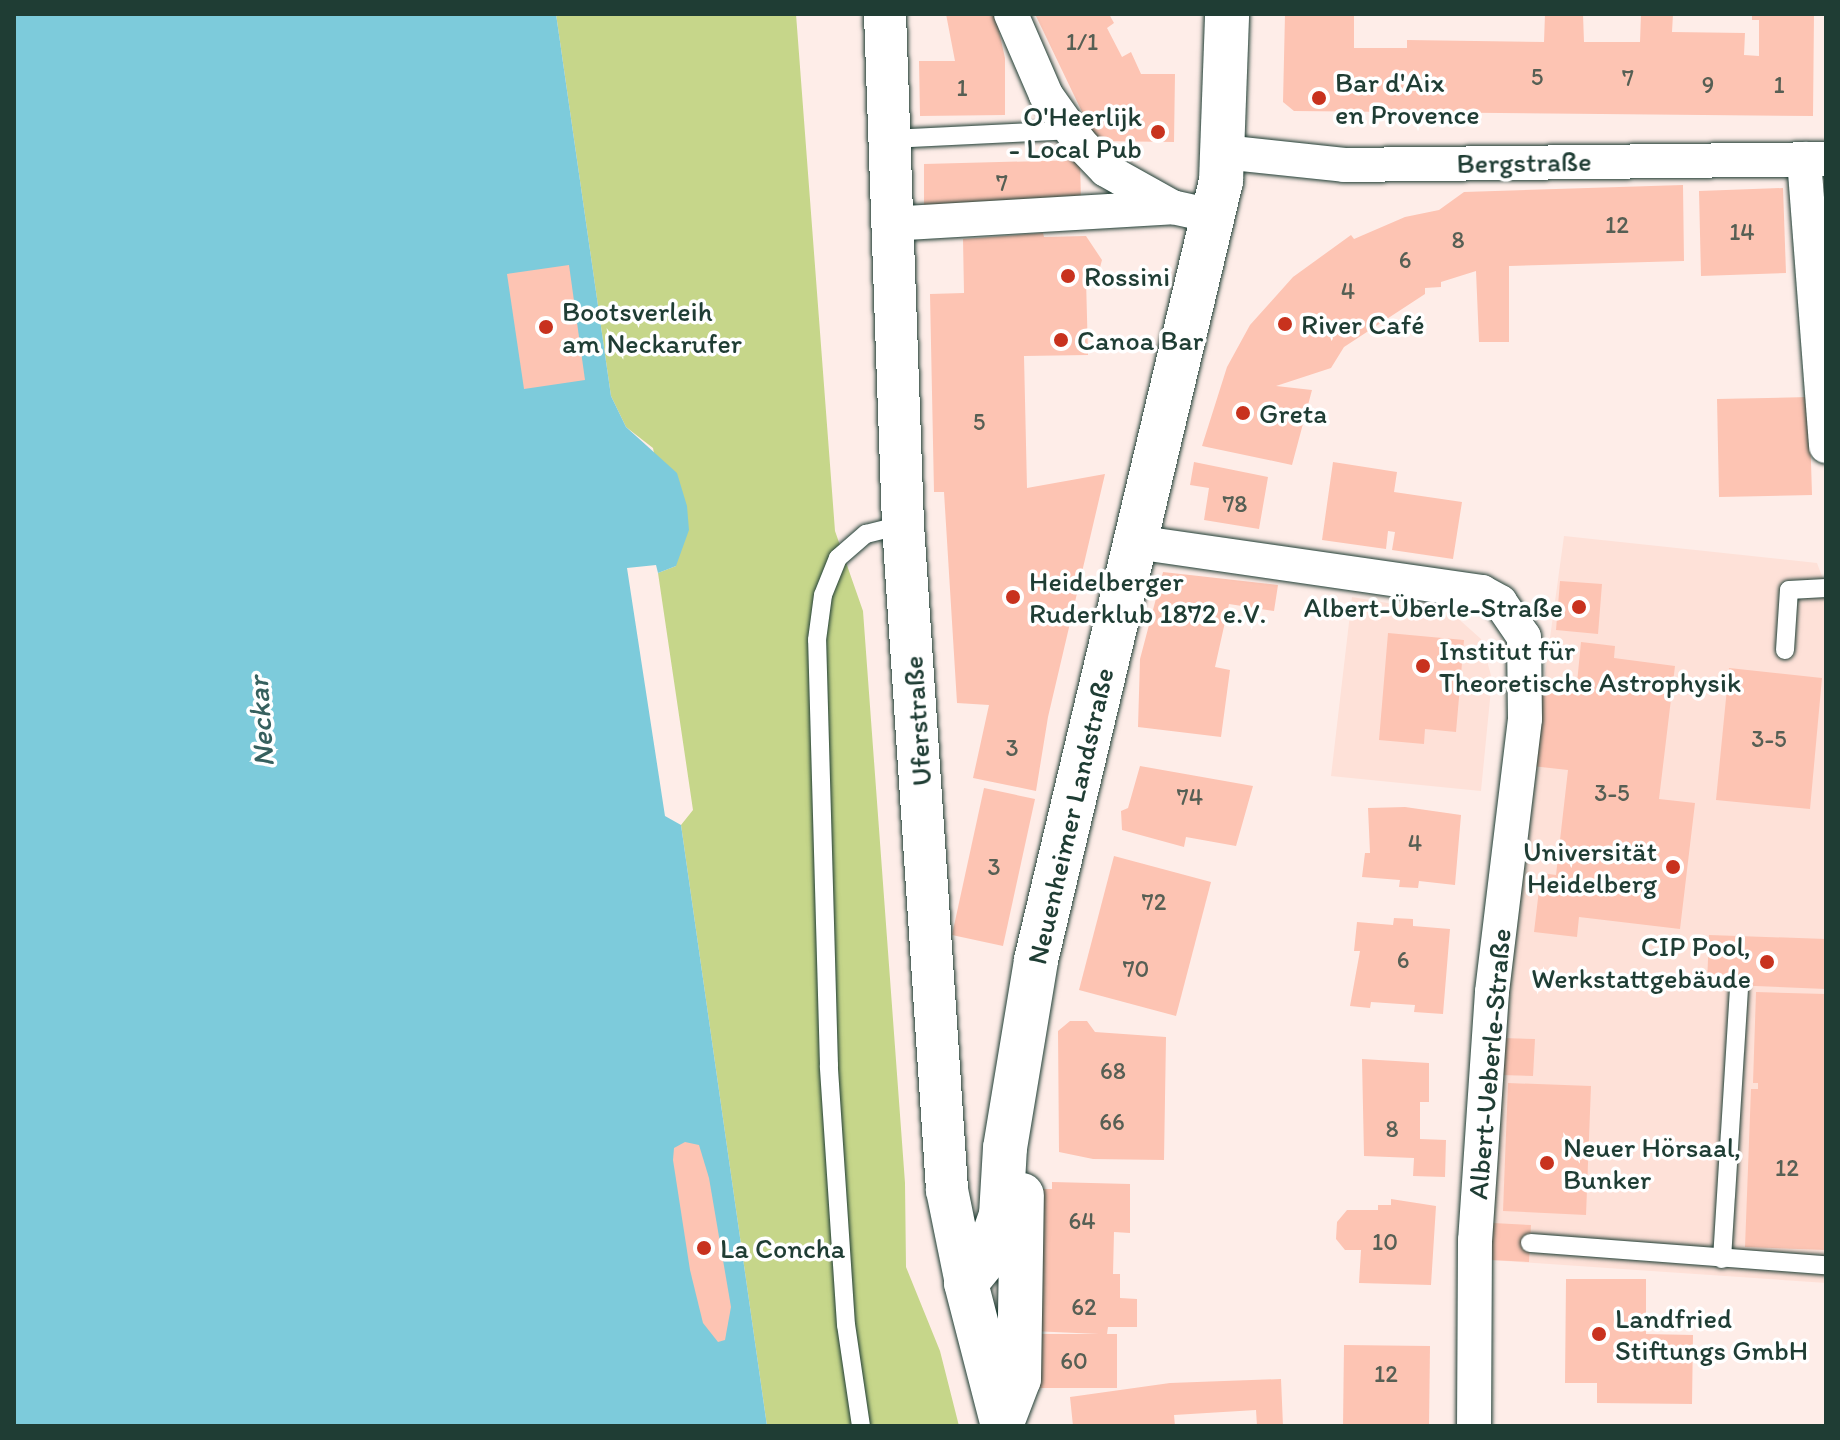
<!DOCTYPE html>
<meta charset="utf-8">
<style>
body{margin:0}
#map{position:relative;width:1840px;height:1440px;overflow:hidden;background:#feede8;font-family:Itim,sans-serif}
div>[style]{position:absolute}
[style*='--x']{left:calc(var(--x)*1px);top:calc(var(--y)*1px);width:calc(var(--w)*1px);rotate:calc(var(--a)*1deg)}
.built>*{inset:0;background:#fee1d8}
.green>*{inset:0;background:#c6d68a}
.water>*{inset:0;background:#7dcbdb}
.building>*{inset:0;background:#fdc4b3}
.roads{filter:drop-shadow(0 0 2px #1f3d34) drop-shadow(0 0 2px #1f3d34)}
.service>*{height:18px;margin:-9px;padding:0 9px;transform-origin:9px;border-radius:9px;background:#fff}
.minor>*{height:34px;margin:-17px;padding:0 17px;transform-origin:17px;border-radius:17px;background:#fff}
.tertiary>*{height:42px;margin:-21px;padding:0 21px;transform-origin:21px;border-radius:21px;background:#fff}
.secondary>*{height:44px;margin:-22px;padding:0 22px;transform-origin:22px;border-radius:22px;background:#fff}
.dots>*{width:22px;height:22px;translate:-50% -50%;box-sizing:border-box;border:4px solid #fff;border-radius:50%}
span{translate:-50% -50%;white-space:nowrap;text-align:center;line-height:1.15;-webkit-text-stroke:7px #fff;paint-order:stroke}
.number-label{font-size:24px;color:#565f54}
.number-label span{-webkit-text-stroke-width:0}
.poi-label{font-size:28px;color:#1f3d34}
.left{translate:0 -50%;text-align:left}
.right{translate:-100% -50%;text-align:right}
.street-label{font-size:28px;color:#1f3d34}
.water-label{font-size:30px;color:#36605e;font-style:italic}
.frame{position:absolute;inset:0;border:16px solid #1f3d34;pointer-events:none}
</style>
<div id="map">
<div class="built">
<i style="clip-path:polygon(1564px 536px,1817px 563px,1826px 587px,1826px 1283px,1491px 1260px,1500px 1075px,1527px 805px)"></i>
<i style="clip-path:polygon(1352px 597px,1453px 614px,1481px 639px,1492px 679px,1481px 791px,1331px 776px)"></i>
</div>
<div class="green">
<i style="clip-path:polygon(556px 14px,796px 14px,835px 531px,863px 611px,905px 1183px,906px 1267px,940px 1351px,959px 1426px,767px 1426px,681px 825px,693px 810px,658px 573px,676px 566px,653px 448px,626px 427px,611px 396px)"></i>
</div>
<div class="water">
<i style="clip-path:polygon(14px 14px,556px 14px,611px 396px,626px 427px,677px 473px,687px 506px,689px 530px,676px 566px,658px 573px,656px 565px,627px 568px,665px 816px,681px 825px,767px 1426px,14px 1426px)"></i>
</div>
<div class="building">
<i style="clip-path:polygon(946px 14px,995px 14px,1005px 58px,1005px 115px,920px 116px,919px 61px,955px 61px)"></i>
<i style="clip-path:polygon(1035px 14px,1109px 14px,1114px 23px,1107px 28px,1122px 57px,1131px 52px,1141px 74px,1175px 74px,1174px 142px,1096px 141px)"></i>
<i style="clip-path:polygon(1285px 14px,1354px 14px,1354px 48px,1407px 48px,1407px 40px,1544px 42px,1545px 14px,1583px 14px,1584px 42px,1640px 42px,1641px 14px,1673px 14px,1672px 32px,1745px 33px,1744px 55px,1759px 56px,1759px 20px,1752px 20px,1752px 14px,1814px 14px,1813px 116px,1294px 111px,1283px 102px)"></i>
<i style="clip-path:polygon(1080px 160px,1081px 202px,924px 206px,924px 164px)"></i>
<i style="clip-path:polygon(1683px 185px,1684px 261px,1509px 266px,1509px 342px,1479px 342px,1476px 271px,1441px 282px,1441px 287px,1425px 288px,1425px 294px,1344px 347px,1331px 368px,1276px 386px,1312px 390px,1292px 465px,1202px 446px,1227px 367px,1250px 325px,1293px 277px,1351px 235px,1354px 239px,1405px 217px,1439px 210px,1464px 192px)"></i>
<i style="clip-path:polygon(1783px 188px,1786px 273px,1701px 276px,1699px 191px)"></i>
<i style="clip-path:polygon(1043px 233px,1044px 237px,1086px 236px,1102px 260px,1099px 271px,1086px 279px,1088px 355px,1024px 356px,1027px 488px,1105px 474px,1048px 717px,1036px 791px,973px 778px,989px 705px,957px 703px,944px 492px,934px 492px,930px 294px,964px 293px,963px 239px)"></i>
<i style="clip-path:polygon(569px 265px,585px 380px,524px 389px,507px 274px)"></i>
<i style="clip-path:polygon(1809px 397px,1812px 495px,1719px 497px,1717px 399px)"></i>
<i style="clip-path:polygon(1194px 462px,1268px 477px,1259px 529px,1204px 520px,1209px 488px,1190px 485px)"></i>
<i style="clip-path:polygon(1333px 462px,1397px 472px,1394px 492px,1462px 502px,1453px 559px,1392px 550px,1395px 532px,1388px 531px,1386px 549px,1322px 540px)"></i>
<i style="clip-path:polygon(1163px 572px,1278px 585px,1274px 611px,1229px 604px,1215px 667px,1230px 670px,1221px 737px,1138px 727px,1140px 659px)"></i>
<i style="clip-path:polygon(1560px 581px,1602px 584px,1598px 634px,1556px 630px)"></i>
<i style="clip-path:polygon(1388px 633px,1464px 640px,1456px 732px,1425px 729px,1424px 744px,1379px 740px)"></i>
<i style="clip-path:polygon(1581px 642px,1615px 646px,1614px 658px,1675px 666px,1659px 799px,1695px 803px,1680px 929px,1579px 917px,1577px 937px,1534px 932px,1541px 873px,1556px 875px,1568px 770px,1532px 766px,1542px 679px,1577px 683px)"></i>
<i style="clip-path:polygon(1729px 668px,1822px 678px,1810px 809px,1716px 800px)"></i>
<i style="clip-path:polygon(1140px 766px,1253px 786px,1236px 846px,1186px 837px,1184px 847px,1122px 830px,1121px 811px,1128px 808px)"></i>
<i style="clip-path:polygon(984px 788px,1035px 799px,1003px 946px,952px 935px)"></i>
<i style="clip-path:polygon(1405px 807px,1461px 815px,1455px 885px,1419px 881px,1418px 888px,1399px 887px,1400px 880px,1362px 877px,1365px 853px,1370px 853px,1368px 808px)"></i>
<i style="clip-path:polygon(1114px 856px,1211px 882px,1176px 1016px,1079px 990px)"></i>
<i style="clip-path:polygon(1394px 918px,1413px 919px,1413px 926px,1450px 929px,1443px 1014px,1414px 1012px,1415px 1005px,1371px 1002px,1370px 1008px,1350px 1006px,1360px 951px,1354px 951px,1357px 922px,1393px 925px)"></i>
<i style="clip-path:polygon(1709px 935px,1826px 939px,1826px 989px,1707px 984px)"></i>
<i style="clip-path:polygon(1756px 992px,1826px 994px,1826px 1250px,1745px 1247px,1751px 1089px,1758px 1089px,1758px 1083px,1753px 1083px)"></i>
<i style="clip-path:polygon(1070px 1021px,1087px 1021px,1095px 1032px,1166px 1037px,1164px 1160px,1093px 1159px,1059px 1152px,1058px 1031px)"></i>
<i style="clip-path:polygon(1502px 1038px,1535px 1039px,1533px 1076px,1500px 1075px)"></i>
<i style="clip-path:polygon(1362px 1059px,1429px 1063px,1429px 1102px,1420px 1102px,1420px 1139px,1446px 1140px,1445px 1177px,1413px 1176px,1414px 1158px,1364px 1156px)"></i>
<i style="clip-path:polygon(1508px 1083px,1591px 1086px,1586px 1215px,1503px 1211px)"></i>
<i style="clip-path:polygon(685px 1142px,699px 1145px,709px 1178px,731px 1307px,725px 1340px,718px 1342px,703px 1323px,690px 1270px,673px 1160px,674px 1148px)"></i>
<i style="clip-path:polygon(1052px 1182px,1130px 1184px,1130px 1233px,1114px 1232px,1113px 1274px,1120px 1274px,1120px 1298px,1137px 1299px,1137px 1327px,1108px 1327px,1107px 1334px,1117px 1334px,1117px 1388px,1032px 1388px,1031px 1334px,1099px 1334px,1032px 1331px,1040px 1189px,1052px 1189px)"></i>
<i style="clip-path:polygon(1391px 1199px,1436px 1206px,1431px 1285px,1359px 1283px,1361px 1250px,1345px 1250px,1336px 1239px,1337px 1222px,1347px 1210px,1378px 1210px,1378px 1205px,1391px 1205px)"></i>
<i style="clip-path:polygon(1493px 1223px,1531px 1225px,1529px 1262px,1491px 1260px)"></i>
<i style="clip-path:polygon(1566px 1279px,1646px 1279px,1646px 1334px,1693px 1335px,1692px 1404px,1597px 1403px,1597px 1383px,1565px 1383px)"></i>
<i style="clip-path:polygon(1344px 1345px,1430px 1346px,1429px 1426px,1343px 1426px)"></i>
<i style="clip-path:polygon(1281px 1379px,1283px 1426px,1257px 1426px,1256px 1410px,1174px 1415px,1175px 1426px,1073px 1426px,1070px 1397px,1170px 1383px)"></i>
</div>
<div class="roads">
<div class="service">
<i style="--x:889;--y:139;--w:181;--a:-2.8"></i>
<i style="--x:1785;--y:650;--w:60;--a:-86.2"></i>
<i style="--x:1789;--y:590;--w:37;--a:-3"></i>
<i style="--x:1530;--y:1243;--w:297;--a:4.3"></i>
<i style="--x:1722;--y:1259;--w:272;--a:-86.4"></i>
<i style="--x:861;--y:1426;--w:102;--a:-98.4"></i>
<i style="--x:846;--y:1325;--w:260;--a:-93.8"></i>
<i style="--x:829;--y:1066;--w:426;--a:-91.6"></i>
<i style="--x:817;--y:640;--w:45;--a:-82.4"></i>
<i style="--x:823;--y:595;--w:40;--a:-68"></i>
<i style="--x:838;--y:558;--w:37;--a:-41"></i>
<i style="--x:866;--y:534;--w:38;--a:-14"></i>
</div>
<div class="minor">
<i style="--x:1011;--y:14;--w:88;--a:66.6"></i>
<i style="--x:1046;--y:95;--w:59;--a:54.7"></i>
<i style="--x:1080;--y:143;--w:37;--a:46"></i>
<i style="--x:1106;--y:170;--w:76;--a:29.3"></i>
<i style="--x:1223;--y:152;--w:122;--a:6.1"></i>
<i style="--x:1344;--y:165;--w:482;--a:-0.7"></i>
<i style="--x:1804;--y:159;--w:288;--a:85.6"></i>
<i style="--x:889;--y:224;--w:284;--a:-3.4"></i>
<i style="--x:1172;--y:207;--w:42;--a:12.4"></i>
<i style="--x:1135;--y:542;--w:351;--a:8.2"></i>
<i style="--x:1482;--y:592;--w:21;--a:29"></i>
<i style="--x:1500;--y:602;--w:42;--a:55.6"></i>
<i style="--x:1524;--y:637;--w:82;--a:89.3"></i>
<i style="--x:1525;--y:719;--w:275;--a:96.9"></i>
<i style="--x:1492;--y:992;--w:249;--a:93.9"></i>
<i style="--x:1475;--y:1240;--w:186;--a:90.3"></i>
</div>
<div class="tertiary">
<i style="--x:885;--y:14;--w:511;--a:87.98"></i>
<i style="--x:903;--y:525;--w:666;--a:86.21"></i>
<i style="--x:947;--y:1190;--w:95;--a:78.5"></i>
</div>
<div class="secondary">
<i style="--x:1005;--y:1415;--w:39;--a:-69"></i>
<i style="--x:1019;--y:1379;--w:184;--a:-89.1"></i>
<i style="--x:1003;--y:1426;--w:148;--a:-104.5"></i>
<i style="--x:966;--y:1283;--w:32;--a:-51"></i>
<i style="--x:986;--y:1258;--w:46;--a:-70.8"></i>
<i style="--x:1001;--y:1215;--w:67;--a:-86.6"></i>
<i style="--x:1005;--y:1148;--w:191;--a:-80.6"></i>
<i style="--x:1036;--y:960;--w:801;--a:-76.64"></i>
<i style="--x:1221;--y:181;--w:167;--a:-87.9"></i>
</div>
</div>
<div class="dots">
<i style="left:1319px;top:98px;background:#c8321e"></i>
<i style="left:1158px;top:132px;background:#c8321e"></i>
<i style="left:1068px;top:276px;background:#c8321e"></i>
<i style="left:1285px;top:324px;background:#c8321e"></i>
<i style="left:546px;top:327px;background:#c8321e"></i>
<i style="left:1061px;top:340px;background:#c8321e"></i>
<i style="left:1243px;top:413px;background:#c8321e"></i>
<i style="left:1013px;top:597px;background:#c8321e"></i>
<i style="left:1579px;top:607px;background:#c8321e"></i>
<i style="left:1423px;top:666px;background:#c8321e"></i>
<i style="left:1673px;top:867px;background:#c8321e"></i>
<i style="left:1767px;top:962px;background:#c8321e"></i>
<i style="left:1547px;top:1163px;background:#c8321e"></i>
<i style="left:704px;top:1248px;background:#c8321e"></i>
<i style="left:1599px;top:1334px;background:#c8321e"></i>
</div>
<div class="number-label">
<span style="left:1082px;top:42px">1/1</span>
<span style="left:1537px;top:77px">5</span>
<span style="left:1628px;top:78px">7</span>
<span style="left:1708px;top:85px">9</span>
<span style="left:1779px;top:85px">1</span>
<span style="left:962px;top:88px">1</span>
<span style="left:1002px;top:183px">7</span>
<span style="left:1617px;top:225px">12</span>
<span style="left:1742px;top:232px">14</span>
<span style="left:1458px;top:240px">8</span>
<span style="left:1405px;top:260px">6</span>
<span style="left:1348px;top:291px">4</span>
<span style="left:979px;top:422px">5</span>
<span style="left:1235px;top:504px">78</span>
<span style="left:1769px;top:739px">3-5</span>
<span style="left:1012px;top:748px">3</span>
<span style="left:1612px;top:793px">3-5</span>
<span style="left:1190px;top:797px">74</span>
<span style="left:1415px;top:843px">4</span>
<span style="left:994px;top:867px">3</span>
<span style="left:1154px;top:902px">72</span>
<span style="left:1403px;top:960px">6</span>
<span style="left:1136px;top:969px">70</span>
<span style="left:1113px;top:1071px">68</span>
<span style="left:1112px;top:1122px">66</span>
<span style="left:1392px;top:1129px">8</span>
<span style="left:1787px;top:1168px">12</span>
<span style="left:1082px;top:1221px">64</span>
<span style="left:1385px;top:1242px">10</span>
<span style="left:1084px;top:1307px">62</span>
<span style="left:1074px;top:1361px">60</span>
<span style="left:1386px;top:1374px">12</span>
</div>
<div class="poi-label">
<span class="left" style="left:1335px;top:98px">Bar d'Aix<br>en Provence</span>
<span class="right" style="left:1142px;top:132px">O'Heerlijk<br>- Local Pub</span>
<span class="left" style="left:1084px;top:276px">Rossini</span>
<span class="left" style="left:562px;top:327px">Bootsverleih<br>am Neckarufer</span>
<span class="left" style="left:1301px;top:324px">River Café</span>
<span class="left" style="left:1077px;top:340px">Canoa Bar</span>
<span class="left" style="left:1259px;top:413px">Greta</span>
<span class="left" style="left:1029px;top:597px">Heidelberger<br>Ruderklub 1872 e.V.</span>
<span class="right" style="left:1563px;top:607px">Albert-Überle-Straße</span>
<span class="left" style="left:1439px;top:666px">Institut für<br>Theoretische Astrophysik</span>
<span class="right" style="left:1657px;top:867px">Universität<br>Heidelberg</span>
<span class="right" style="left:1751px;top:962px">CIP Pool,<br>Werkstattgebäude</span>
<span class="left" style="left:1563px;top:1163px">Neuer Hörsaal,<br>Bunker</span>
<span class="left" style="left:720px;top:1248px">La Concha</span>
<span class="left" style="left:1615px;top:1334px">Landfried<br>Stiftungs GmbH</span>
</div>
<div class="street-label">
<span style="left:1524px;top:162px;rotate:-1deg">Bergstraße</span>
<span style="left:917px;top:721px;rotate:-94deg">Uferstraße</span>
<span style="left:1070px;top:816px;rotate:-77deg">Neuenheimer Landstraße</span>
<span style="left:1489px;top:1064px;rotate:-85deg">Albert-Ueberle-Straße</span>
</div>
<div class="water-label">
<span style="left:261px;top:722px;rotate:-94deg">Neckar</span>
</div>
<div class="frame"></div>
</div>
